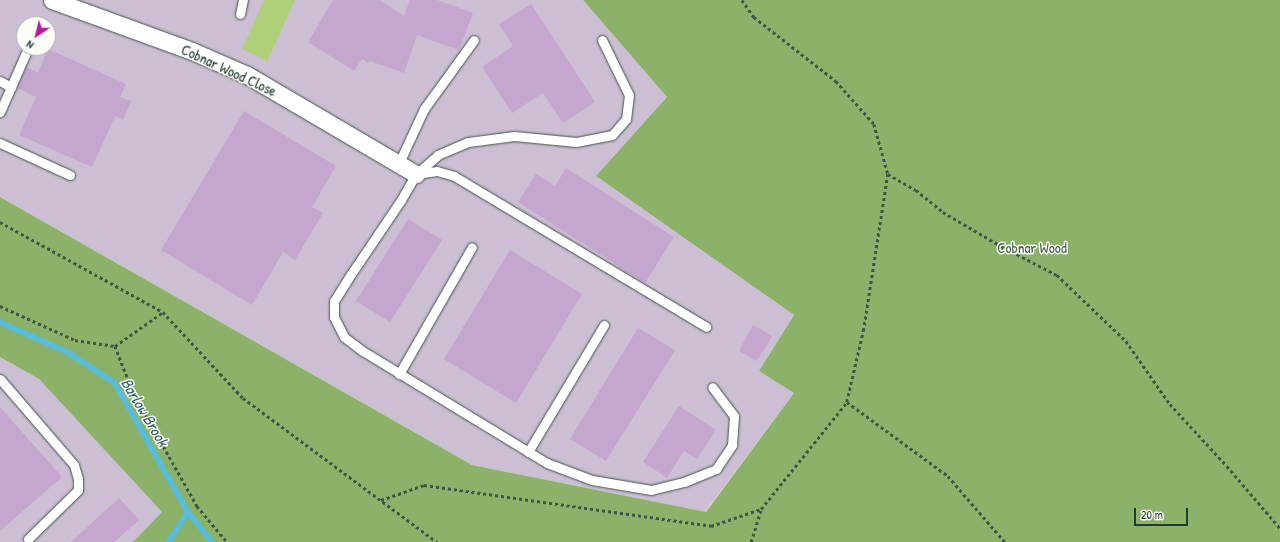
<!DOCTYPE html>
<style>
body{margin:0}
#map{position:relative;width:1280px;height:542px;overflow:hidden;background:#ece2c1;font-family:"Patrick Hand",sans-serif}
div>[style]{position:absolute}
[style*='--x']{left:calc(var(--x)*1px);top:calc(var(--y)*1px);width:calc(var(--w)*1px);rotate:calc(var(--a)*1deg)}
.industrial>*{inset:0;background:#ccbed3}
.green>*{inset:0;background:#afd078}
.forest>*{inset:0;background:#8bb268}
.stream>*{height:5.5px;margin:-2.75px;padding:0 2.75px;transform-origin:2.75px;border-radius:2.75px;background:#59bcd8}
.building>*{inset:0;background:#c4a6ce}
.path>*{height:2.5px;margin-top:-1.25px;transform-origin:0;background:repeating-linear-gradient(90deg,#3e5649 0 3px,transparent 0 6px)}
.roads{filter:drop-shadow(0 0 1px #3e5649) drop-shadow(0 0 1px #3e5649)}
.lane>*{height:9px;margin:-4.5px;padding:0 4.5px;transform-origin:4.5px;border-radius:4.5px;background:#fff}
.street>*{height:17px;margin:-8.5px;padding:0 8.5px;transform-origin:8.5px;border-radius:8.5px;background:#fff}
span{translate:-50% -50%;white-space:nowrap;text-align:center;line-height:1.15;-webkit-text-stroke:3px #fdfcf7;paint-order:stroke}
.street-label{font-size:15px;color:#1f3d34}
.park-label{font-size:15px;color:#436245}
.water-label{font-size:16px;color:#306365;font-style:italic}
.north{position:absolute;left:16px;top:16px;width:40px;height:40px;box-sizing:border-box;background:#fdfcf7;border:1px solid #a4b0a9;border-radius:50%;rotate:215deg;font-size:11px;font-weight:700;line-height:16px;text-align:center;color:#1f3d34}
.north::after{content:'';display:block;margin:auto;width:14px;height:18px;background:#b5179e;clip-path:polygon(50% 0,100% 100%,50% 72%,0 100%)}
.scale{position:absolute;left:1134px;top:508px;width:54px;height:18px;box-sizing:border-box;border:2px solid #1f3d34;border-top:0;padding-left:5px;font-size:12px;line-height:14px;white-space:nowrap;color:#1f3d34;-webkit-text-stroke:3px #fdfcf7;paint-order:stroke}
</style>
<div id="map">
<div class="industrial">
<i style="clip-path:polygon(evenodd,0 0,583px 0,667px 97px,596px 176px,794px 315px,759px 371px,794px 393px,705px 512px,472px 465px,0 197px,0 0,24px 24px,48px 24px,48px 48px,24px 48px,24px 24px)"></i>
<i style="clip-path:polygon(0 357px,39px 379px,162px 512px,133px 542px,0 542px)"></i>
</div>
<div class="green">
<i style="clip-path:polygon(264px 0,295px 0,267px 61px,242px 49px)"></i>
</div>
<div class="forest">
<i style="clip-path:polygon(583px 0,1280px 0,1280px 542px,133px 542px,162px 512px,39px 379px,0 357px,0 197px,472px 465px,706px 512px,794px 393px,759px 371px,794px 315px,596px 176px,667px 97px)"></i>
</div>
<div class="stream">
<i style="--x:0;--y:322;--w:76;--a:24.2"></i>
<i style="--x:69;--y:353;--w:55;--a:33.1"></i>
<i style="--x:115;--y:383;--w:148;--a:60.5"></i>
<i style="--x:188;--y:512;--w:38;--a:51"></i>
<i style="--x:168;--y:542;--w:36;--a:-56"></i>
</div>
<div class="building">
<i style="clip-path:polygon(333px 0,379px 0,404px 16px,410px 0,437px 0,473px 13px,459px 50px,417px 35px,404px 73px,370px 61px,369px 63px,362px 59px,354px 71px,308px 42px)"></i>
<i style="clip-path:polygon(531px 4px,595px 102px,563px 123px,543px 93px,512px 113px,482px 67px,513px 46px,499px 24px)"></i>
<i style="clip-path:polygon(48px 49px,126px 84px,120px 97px,131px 101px,123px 120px,115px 116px,92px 167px,19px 135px,36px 97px,17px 88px,26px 67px,38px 73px)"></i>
<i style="clip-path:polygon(244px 111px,336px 166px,312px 207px,323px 213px,295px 260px,283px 252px,252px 305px,161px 250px)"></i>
<i style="clip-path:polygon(566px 168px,674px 237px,645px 283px,518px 202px,536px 174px,555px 186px)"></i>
<i style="clip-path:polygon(408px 219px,442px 240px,390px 322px,356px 301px)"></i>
<i style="clip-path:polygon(510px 250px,582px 294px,516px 403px,444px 359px)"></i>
<i style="clip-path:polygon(753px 325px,772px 336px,757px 361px,739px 351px)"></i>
<i style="clip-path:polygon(638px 328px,675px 350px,606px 461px,570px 439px)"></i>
<i style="clip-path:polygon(679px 406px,716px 430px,697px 459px,684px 451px,667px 478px,643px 462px)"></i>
<i style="clip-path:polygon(0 407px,62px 477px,0 531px)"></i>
<i style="clip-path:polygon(119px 498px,139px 520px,114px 542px,71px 542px)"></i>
</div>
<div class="path">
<i style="--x:742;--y:0;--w:21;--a:55"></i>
<i style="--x:754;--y:17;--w:104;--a:38"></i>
<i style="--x:836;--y:81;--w:57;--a:48.5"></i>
<i style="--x:874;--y:124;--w:52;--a:74.4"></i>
<i style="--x:888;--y:174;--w:32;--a:30"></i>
<i style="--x:916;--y:190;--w:35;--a:39"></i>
<i style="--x:943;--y:212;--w:67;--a:30.4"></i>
<i style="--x:1001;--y:246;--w:63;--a:27.4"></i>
<i style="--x:1057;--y:275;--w:95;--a:43.7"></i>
<i style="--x:1126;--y:341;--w:77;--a:55.1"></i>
<i style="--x:1170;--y:404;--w:84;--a:47.4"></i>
<i style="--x:1227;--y:466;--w:82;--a:49.5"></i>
<i style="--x:888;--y:174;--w:157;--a:98.8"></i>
<i style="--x:864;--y:329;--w:75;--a:103.1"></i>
<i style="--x:847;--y:402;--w:125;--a:36.2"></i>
<i style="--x:948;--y:476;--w:87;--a:49.2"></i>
<i style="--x:0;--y:222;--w:186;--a:28.9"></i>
<i style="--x:163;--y:312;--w:117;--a:47.1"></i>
<i style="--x:243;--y:398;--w:242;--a:36.6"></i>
<i style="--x:0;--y:306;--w:82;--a:24.4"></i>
<i style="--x:75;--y:340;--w:40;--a:8.5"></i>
<i style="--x:115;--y:346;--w:52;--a:68.4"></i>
<i style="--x:134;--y:394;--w:129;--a:60.6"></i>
<i style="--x:197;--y:506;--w:47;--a:50.2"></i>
<i style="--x:115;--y:346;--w:59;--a:-35.3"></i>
<i style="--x:381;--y:500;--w:46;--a:-19.2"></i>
<i style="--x:424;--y:485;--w:290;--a:8.1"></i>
<i style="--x:711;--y:526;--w:53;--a:-18.8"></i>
<i style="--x:761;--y:509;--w:137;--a:-51.2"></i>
<i style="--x:751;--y:542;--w:34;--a:-73"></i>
</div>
<div class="roads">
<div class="lane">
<i style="--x:240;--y:14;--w:14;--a:-78"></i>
<i style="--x:602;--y:40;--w:61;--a:63.9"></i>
<i style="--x:629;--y:95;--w:24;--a:97"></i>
<i style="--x:626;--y:119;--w:21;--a:131"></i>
<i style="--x:612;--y:135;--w:37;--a:169"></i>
<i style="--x:576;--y:142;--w:62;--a:-174.5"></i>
<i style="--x:514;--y:136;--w:46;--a:172.6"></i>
<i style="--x:468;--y:142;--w:33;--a:157"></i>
<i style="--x:438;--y:155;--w:29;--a:139"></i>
<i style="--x:416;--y:174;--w:30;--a:120"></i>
<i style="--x:401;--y:200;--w:89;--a:124"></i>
<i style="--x:351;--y:274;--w:32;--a:122"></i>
<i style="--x:334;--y:301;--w:16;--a:90"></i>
<i style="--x:334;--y:317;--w:22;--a:63"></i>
<i style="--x:344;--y:337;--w:21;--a:37"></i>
<i style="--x:361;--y:350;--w:218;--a:31.3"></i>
<i style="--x:547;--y:463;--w:48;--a:20.7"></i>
<i style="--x:592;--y:480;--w:60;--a:9.6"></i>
<i style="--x:651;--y:490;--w:34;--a:-14"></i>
<i style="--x:684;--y:482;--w:35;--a:-22"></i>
<i style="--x:716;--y:469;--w:29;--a:-56"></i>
<i style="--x:732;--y:445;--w:29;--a:-86"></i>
<i style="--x:734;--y:416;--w:36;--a:-127"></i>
<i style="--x:0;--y:81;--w:13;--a:29"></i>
<i style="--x:0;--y:112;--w:70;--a:-66.4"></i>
<i style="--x:0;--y:143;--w:77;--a:24.6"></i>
<i style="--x:399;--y:163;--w:60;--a:-65.2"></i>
<i style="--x:424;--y:109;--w:85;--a:-54.1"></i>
<i style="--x:416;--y:174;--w:21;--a:-8"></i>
<i style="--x:437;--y:171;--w:18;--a:16"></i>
<i style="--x:454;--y:176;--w:294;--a:30.9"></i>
<i style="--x:399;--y:374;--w:146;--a:-60.1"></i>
<i style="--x:0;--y:379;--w:113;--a:49.3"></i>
<i style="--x:74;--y:465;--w:15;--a:74"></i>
<i style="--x:78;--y:479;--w:11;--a:90"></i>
<i style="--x:78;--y:490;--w:70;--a:135.6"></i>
<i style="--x:528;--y:452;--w:148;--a:-59.1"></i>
</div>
<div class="street">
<i style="--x:52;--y:0;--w:149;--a:20"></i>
<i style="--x:192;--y:51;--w:60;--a:23.6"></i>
<i style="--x:247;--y:75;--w:196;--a:30.4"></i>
</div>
</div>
<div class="street-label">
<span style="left:229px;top:70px;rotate:25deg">Cobnar Wood Close</span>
</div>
<div class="park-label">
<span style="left:1032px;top:248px">Cobnar Wood</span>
</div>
<div class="water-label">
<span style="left:145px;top:412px;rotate:59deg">Barlow Brook</span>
</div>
<div class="north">N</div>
<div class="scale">20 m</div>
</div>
